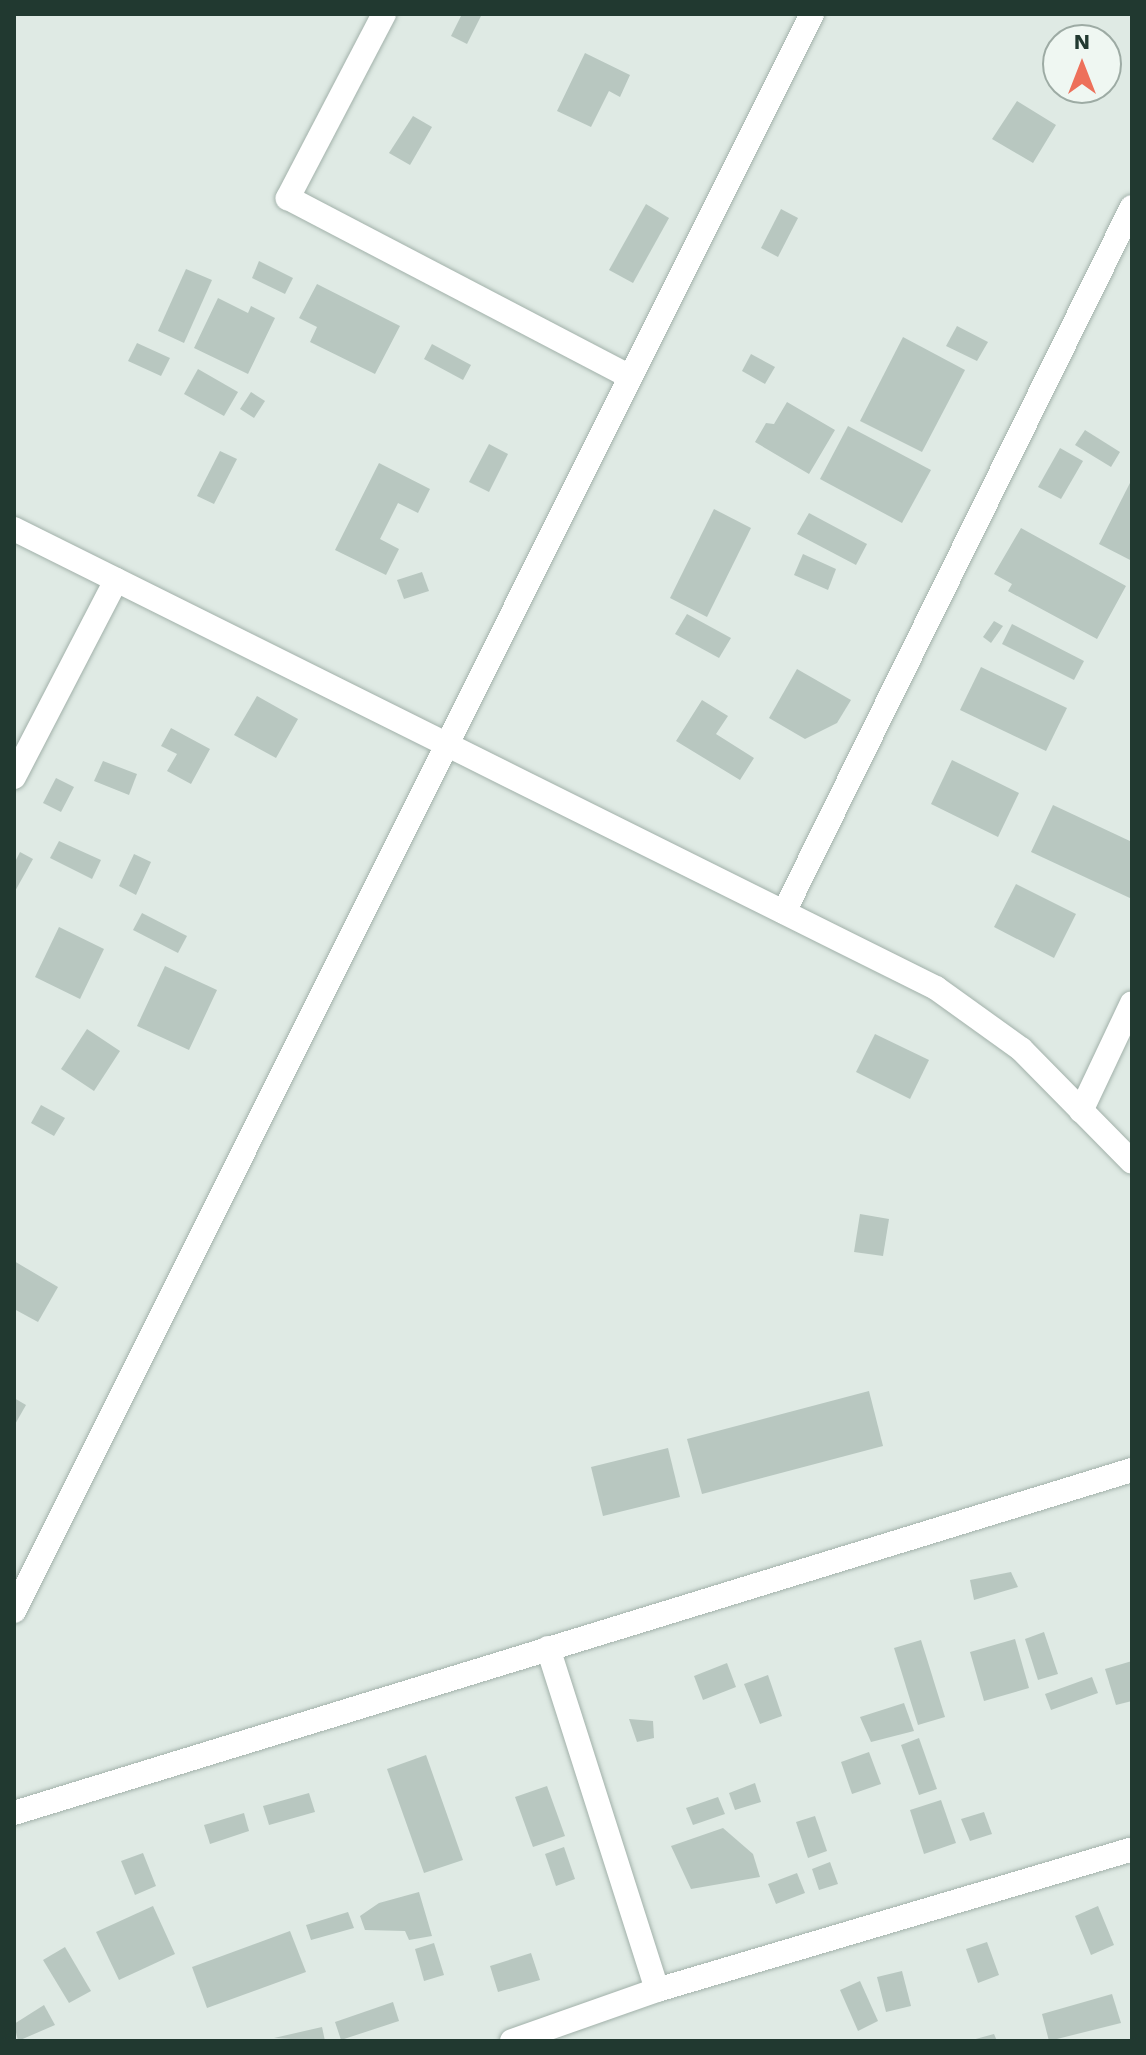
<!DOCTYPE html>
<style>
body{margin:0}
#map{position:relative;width:1146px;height:2055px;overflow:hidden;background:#dfeae4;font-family:"Work Sans",sans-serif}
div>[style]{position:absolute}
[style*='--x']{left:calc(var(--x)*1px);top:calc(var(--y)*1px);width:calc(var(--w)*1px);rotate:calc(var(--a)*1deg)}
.building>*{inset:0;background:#b8c7c0}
.roads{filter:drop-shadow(0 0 2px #a2b1aa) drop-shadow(0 0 2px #a2b1aa)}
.minor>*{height:24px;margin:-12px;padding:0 12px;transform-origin:12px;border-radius:12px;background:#fff}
span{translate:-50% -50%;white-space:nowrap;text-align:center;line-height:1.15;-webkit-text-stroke:8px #eff7f2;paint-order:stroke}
.frame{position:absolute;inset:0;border:16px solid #213930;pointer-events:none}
.north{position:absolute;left:1042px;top:24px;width:80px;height:80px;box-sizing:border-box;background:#eff7f2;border:2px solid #9daba4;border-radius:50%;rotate:0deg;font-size:22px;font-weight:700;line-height:32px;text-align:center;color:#213930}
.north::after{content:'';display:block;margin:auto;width:28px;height:36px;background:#ed705a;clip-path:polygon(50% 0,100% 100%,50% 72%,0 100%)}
</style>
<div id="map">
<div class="building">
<i style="clip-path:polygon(462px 14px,482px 14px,467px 44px,451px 36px)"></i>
<i style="clip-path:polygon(585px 53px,630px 75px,620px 97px,609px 91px,591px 127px,557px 111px)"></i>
<i style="clip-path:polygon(1017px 101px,1056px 125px,1033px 163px,992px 139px)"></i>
<i style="clip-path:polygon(413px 116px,432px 127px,410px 165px,389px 153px)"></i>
<i style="clip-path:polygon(646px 204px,669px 218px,633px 283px,609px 270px)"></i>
<i style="clip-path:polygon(781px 209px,798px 218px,778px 257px,761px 248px)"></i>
<i style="clip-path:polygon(259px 261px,293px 278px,285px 294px,252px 278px)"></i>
<i style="clip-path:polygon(186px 269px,212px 280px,184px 343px,158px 331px)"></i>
<i style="clip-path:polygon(317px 284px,400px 326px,375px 374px,310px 342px,317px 327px,299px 318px)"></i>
<i style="clip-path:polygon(218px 298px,248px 313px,251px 306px,275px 318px,248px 374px,194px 348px)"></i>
<i style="clip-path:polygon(957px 326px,988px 342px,977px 361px,946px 346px)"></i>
<i style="clip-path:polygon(903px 337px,965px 370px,922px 452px,860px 421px)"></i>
<i style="clip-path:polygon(137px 343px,170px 358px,161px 376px,128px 361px)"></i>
<i style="clip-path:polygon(432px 344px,471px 365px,463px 380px,424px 359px)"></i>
<i style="clip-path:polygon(751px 354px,775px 367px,765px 384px,742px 371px)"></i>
<i style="clip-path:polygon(198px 369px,238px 392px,224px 416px,184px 394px)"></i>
<i style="clip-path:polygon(251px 392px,265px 401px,254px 418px,240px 409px)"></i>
<i style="clip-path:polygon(787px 402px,835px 430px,809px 474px,755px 442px,766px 423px,774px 424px)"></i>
<i style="clip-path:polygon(848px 426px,931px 470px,902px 523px,820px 479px)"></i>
<i style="clip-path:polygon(1085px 430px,1120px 452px,1111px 467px,1075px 445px)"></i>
<i style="clip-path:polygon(489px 444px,508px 454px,489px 492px,469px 482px)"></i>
<i style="clip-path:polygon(1060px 448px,1083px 461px,1061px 499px,1038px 487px)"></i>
<i style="clip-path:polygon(220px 451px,237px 459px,214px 504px,197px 496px)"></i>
<i style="clip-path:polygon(379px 463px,430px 489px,418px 513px,398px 503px,380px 539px,399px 549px,386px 575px,335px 550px)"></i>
<i style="clip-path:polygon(1132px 479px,1132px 561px,1099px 544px)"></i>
<i style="clip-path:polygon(714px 509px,751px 528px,707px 617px,670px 598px)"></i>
<i style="clip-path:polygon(809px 513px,867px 544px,856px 565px,797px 534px)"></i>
<i style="clip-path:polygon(1021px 528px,1126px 586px,1097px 639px,1008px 591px,1012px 584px,994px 574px)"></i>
<i style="clip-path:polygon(803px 554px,836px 569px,828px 590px,794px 575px)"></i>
<i style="clip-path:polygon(422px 572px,429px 591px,404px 599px,397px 580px)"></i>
<i style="clip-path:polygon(687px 614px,731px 638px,719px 658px,675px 634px)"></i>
<i style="clip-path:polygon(994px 621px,1003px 626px,991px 643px,983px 637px)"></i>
<i style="clip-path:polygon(1012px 624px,1084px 661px,1074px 680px,1002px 644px)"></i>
<i style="clip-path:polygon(981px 667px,1067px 708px,1046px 751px,960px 710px)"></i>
<i style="clip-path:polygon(797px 669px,851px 700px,837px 723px,805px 739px,769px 718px)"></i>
<i style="clip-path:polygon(257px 696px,298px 719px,276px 758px,234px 735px)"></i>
<i style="clip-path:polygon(702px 700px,728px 716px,716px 734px,754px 758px,740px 780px,676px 741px)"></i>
<i style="clip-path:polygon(171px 728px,210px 749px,191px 784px,167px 771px,177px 754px,161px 746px)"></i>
<i style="clip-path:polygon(952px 760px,1019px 793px,998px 837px,931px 804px)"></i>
<i style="clip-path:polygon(103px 761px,137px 774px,129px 795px,94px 781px)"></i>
<i style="clip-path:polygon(56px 778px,74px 787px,61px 812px,43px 803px)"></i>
<i style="clip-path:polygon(1053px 805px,1132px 842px,1132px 899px,1031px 852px)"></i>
<i style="clip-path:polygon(59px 841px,101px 860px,92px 879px,50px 858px)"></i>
<i style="clip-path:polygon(20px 852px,33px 859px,14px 893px,14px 864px)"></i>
<i style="clip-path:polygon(134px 854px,151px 862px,136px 895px,119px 886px)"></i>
<i style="clip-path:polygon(1016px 884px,1076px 914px,1054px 958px,994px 927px)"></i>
<i style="clip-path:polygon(142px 913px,187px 936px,178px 953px,133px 930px)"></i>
<i style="clip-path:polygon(59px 927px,104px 949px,80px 999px,35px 977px)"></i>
<i style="clip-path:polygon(165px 966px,217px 990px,189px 1050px,137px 1026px)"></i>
<i style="clip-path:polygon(87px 1029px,120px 1051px,94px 1091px,61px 1069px)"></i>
<i style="clip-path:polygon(875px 1034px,929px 1060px,910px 1099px,856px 1072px)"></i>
<i style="clip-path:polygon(41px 1105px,65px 1118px,54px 1136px,31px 1123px)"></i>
<i style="clip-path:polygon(860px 1214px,889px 1219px,883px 1256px,854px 1252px)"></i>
<i style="clip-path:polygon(14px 1261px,58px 1287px,38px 1322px,14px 1309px)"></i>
<i style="clip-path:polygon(869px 1391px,883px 1446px,702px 1494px,687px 1439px)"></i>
<i style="clip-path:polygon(14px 1398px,26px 1405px,14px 1426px)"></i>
<i style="clip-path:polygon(668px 1448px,680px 1497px,603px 1516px,591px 1467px)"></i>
<i style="clip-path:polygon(1011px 1572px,1018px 1587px,974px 1600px,970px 1580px)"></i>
<i style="clip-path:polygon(1044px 1632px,1058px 1674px,1038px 1680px,1025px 1639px)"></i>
<i style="clip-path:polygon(1015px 1639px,1029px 1688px,984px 1701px,970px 1652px)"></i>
<i style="clip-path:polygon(921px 1640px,945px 1717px,918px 1725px,894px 1648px)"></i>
<i style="clip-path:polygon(1132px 1661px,1132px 1701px,1116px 1705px,1105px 1669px)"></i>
<i style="clip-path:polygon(727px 1663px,736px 1687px,703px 1700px,694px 1676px)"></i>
<i style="clip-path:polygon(768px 1675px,782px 1716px,760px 1724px,744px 1684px)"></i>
<i style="clip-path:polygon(1092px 1677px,1098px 1693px,1051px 1710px,1045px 1694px)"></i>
<i style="clip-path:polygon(904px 1703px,914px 1731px,871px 1742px,860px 1717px)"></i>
<i style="clip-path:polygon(629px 1719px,653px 1721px,654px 1738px,637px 1742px)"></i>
<i style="clip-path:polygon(919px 1738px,937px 1789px,919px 1795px,901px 1745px)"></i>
<i style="clip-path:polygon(869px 1752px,881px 1784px,852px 1794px,841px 1762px)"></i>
<i style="clip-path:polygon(426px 1755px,463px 1860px,424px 1873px,387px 1769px)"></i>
<i style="clip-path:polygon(755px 1783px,761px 1802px,735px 1810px,729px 1793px)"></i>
<i style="clip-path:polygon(547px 1786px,565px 1836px,533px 1847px,515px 1797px)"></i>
<i style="clip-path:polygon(309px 1793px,315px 1812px,269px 1825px,263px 1806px)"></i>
<i style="clip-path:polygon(718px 1797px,725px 1814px,693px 1825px,686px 1808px)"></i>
<i style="clip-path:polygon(941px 1800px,956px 1843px,924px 1854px,910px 1810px)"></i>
<i style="clip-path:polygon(984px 1812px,992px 1834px,970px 1841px,961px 1819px)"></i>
<i style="clip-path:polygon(244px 1813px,249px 1831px,210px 1844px,204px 1825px)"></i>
<i style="clip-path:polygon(815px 1816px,827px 1851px,808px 1858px,796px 1822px)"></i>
<i style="clip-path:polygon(723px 1828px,753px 1854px,760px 1877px,691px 1889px,671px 1846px)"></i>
<i style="clip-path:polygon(564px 1847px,575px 1879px,556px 1886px,545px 1854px)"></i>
<i style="clip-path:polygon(143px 1853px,156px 1886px,135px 1895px,121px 1861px)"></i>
<i style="clip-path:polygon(830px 1862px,838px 1884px,819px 1890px,812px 1869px)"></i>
<i style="clip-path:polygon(797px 1873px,805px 1893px,776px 1904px,768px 1884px)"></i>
<i style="clip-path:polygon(419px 1892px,432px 1936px,409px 1940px,405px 1931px,365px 1930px,360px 1916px,379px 1903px)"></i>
<i style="clip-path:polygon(153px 1906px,175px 1954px,119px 1980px,96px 1932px)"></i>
<i style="clip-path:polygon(1098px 1906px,1114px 1945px,1091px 1955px,1075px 1916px)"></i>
<i style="clip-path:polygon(348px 1912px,354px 1928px,311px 1940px,306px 1925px)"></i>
<i style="clip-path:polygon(290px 1931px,306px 1972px,207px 2008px,192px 1967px)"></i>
<i style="clip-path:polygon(987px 1942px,999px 1975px,978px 1983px,966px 1949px)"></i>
<i style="clip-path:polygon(434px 1943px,444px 1975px,424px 1981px,415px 1949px)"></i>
<i style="clip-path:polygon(65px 1947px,91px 1991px,69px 2003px,43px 1960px)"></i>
<i style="clip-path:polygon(531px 1953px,540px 1980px,498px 1992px,490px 1966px)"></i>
<i style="clip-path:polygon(902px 1971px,911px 2006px,886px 2012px,877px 1977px)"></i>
<i style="clip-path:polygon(860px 1981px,878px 2021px,858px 2031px,840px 1990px)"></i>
<i style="clip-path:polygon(1112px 1994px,1121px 2023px,1049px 2041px,1042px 2014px)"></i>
<i style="clip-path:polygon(393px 2002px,399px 2021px,341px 2040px,335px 2022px)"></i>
<i style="clip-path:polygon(44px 2005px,55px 2025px,18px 2041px,14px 2024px)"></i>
<i style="clip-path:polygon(322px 2027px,325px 2041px,274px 2038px)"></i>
<i style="clip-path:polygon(994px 2034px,997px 2041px,972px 2041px,972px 2040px)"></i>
</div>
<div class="roads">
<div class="minor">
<i style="--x:384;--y:14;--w:208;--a:117.6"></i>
<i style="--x:288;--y:198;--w:386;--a:27.6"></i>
<i style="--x:14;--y:529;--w:1030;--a:26.47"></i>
<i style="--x:936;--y:988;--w:105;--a:35.7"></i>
<i style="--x:1021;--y:1049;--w:158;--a:45.5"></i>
<i style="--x:14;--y:777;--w:222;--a:-62.6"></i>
<i style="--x:784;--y:912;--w:786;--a:-63.73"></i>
<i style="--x:1081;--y:1111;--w:119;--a:-64.7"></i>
<i style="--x:14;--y:1611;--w:1785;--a:-63.45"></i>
<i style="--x:548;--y:1648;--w:359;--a:72.3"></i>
<i style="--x:14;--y:1813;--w:1169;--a:-17.06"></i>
<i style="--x:512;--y:2041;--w:154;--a:-19.4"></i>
<i style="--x:657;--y:1990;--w:495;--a:-16.5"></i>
</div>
</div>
<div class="frame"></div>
<div class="north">N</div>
</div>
